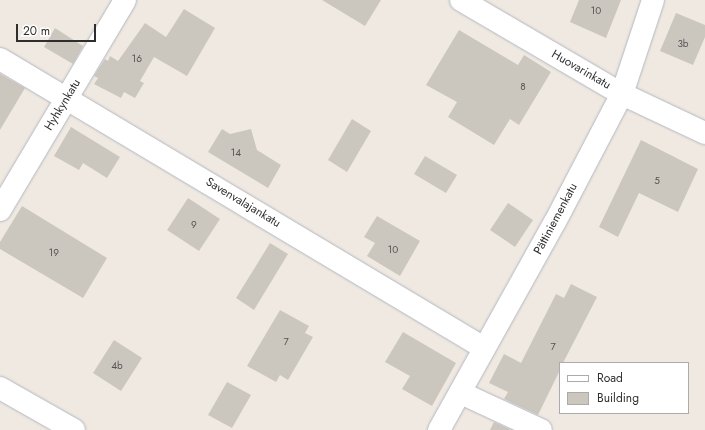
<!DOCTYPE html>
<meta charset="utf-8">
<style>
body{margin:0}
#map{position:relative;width:705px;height:430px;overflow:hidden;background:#efe9e1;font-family:Jost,sans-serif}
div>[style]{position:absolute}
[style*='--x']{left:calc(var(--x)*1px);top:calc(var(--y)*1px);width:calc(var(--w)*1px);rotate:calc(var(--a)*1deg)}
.building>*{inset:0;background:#cbc7bf}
.roads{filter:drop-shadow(0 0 1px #b4b7c1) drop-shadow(0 0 1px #b4b7c1)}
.minor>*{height:22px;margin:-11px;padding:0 11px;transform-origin:11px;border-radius:11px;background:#fff}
span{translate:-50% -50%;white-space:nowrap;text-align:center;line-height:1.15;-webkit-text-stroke:3.5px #fff;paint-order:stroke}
.number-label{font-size:10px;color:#555452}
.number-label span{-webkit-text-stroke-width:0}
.street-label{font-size:12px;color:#2e2e2e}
.legend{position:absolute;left:559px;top:362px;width:130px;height:52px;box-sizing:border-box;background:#fff;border:1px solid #ababab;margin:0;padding:5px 7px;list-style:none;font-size:12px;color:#2e2e2e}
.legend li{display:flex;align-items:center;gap:8px;height:20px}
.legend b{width:20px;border:1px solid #ababab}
.scale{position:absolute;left:16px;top:24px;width:80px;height:18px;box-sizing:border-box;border:2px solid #2e2e2e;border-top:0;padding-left:5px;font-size:12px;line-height:14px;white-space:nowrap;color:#2e2e2e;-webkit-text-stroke:3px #fff;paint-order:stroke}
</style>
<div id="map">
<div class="building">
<i style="clip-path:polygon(322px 0,381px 0,365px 26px)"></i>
<i style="clip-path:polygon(579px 0,621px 0,606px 38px,570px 22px)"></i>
<i style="clip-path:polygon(184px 9px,215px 28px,187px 76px,154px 57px,140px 81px,144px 83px,135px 98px,124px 92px,121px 98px,94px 84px,98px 78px,94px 76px,105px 59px,108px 61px,110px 56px,118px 61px,145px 23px,166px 37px)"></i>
<i style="clip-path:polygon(676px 13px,705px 25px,705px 37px,693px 65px,660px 51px)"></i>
<i style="clip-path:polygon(55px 28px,83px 46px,73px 64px,44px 47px)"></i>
<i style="clip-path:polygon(459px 30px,518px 65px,524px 55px,551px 72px,519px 125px,510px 119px,494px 145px,448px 117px,457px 102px,426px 85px)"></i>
<i style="clip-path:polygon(0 74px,25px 88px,0 130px)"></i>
<i style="clip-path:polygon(352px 119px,371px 131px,347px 172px,328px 160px)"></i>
<i style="clip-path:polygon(71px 127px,120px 157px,107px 178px,83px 163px,79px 170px,54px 156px)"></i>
<i style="clip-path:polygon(222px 129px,230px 134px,251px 129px,257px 150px,281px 165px,268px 188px,208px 152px)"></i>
<i style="clip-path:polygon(641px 140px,698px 169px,678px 212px,639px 193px,618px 237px,599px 227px)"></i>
<i style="clip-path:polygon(425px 156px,457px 175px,446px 193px,414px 174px)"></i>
<i style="clip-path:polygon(188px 198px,220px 219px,199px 251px,167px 230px)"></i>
<i style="clip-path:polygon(508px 203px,533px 220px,515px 247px,490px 230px)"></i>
<i style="clip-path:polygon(22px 206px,107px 258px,83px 298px,0 249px,0 242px)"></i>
<i style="clip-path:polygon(377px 216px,420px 241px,400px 276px,367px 256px,375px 243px,364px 237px)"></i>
<i style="clip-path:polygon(270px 243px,288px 254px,254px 310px,236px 298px)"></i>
<i style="clip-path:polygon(571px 284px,597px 297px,563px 363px,560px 363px,560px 370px,538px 415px,504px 399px,508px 392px,489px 383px,504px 354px,521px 363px,556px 294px,564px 298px)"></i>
<i style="clip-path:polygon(280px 310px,309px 326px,305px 333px,313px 337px,288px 380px,280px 375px,276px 382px,247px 366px)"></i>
<i style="clip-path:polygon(403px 332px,456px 363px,432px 406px,402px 389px,410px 376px,385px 362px)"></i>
<i style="clip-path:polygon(114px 340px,142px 358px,121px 391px,93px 373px)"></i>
<i style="clip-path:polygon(227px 382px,251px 395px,232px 428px,208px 415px)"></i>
<i style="clip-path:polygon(494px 422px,511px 430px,490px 430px)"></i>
</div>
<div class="roads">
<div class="minor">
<i style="--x:461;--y:0;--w:186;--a:30.3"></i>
<i style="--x:622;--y:94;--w:92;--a:25.2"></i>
<i style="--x:0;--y:59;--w:564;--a:30.84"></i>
<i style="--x:0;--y:210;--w:244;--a:-59.2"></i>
<i style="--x:0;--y:388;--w:85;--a:29.6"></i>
<i style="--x:461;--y:393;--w:88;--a:24.8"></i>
<i style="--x:439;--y:430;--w:238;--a:-60.9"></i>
<i style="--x:555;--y:222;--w:144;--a:-62.4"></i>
<i style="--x:622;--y:94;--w:99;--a:-71.7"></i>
</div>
</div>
<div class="number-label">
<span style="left:596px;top:11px">10</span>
<span style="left:683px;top:44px">3b</span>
<span style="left:137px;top:59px">16</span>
<span style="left:523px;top:87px">8</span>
<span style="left:236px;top:153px">14</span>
<span style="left:657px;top:181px">5</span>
<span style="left:194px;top:225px">9</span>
<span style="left:393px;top:250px">10</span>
<span style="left:54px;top:253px">19</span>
<span style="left:286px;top:342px">7</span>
<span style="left:553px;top:347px">7</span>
<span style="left:117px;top:366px">4b</span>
</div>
<div class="street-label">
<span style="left:581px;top:70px;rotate:30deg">Huovarinkatu</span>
<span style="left:63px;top:105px;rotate:-59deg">Hyhkynkatu</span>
<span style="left:243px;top:203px;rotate:31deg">Savenvalajankatu</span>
<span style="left:556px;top:219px;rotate:-62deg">Pättiniemenkatu</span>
</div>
<ul class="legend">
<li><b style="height:5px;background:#fff"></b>Road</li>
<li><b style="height:11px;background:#cbc7bf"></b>Building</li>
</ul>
<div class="scale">20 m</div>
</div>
